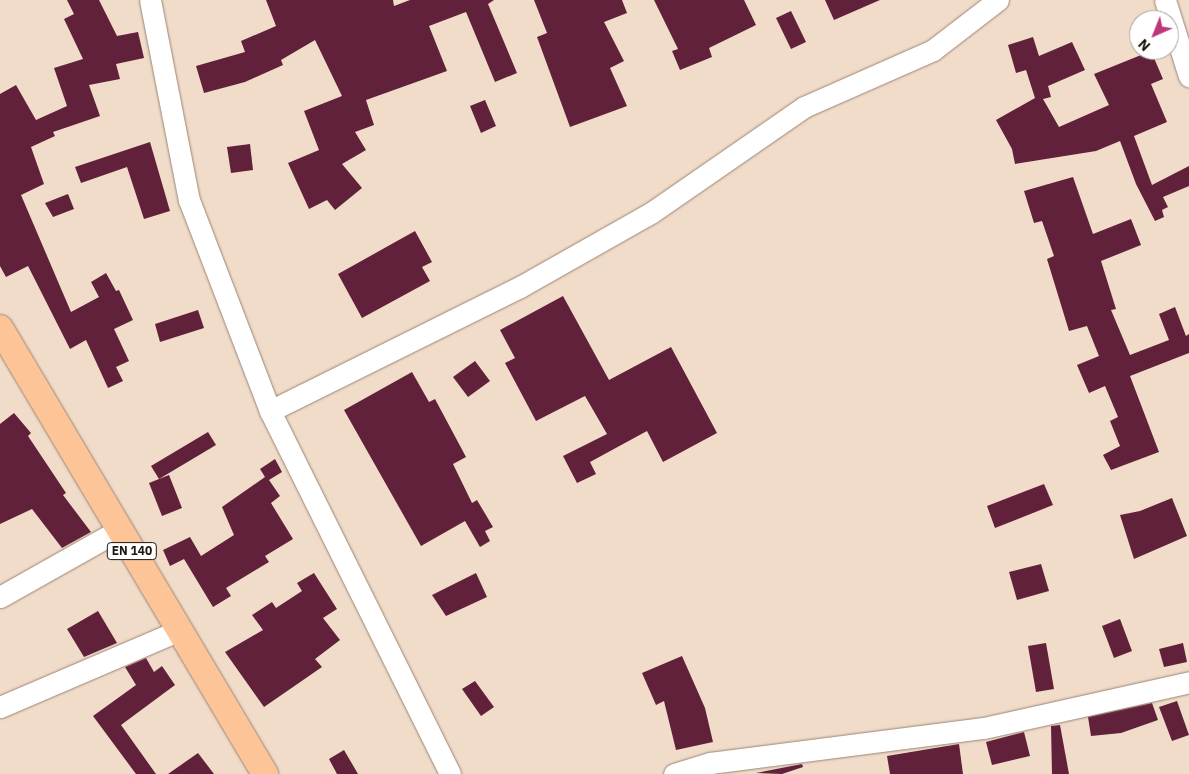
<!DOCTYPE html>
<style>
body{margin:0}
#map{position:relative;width:1189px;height:774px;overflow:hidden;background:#f1dbc9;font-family:"IBM Plex Sans",sans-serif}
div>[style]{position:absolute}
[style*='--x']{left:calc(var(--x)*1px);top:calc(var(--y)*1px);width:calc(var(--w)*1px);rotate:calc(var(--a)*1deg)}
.building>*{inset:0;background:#61213b}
.roads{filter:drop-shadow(0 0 1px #9a8574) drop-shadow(0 0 1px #9a8574)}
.minor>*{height:21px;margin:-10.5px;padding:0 10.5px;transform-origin:10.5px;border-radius:10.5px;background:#fff}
.major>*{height:26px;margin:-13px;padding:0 13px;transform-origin:13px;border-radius:13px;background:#fdc498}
span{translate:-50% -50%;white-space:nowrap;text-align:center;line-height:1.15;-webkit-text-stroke:5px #fff;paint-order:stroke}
.shield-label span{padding:1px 4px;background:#fff;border:1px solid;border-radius:4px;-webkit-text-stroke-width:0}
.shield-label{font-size:12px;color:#1e1610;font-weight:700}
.north{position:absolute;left:1129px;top:10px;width:50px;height:50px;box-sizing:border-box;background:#fff;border:1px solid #a5a29f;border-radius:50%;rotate:224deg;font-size:14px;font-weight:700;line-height:20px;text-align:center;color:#1e1610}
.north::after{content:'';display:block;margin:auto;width:18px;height:22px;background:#be3879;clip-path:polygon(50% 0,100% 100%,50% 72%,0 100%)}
</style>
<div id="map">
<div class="building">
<i style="clip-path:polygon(67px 0,99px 0,117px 36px,138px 32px,144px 58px,116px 64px,120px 79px,89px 85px,100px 116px,53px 132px,55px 136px,31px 147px,44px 184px,21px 195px,71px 312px,99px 297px,91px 282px,106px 273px,116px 291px,119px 290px,133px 320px,114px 329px,129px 361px,116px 367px,123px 381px,108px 388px,86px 340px,70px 349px,28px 266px,6px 277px,0 266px,0 94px,16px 85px,36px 120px,67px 106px,54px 68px,83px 59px,64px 19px,74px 14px)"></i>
<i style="clip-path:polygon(266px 0,393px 0,394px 6px,410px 0,494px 0,488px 4px,517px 73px,495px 82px,466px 12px,429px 26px,447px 71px,366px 100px,374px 125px,355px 132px,366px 150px,342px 164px,362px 188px,335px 210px,327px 200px,309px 209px,288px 163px,319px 150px,304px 111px,342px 96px,315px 40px,281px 60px,283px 65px,245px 82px,204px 93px,196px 66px,245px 52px,241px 41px,276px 26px)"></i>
<i style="clip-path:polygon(534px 0,622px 0,627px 13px,604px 22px,624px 61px,610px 68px,627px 106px,570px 127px,537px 37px,547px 33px)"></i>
<i style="clip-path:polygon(654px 0,744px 0,756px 25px,709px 48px,712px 57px,680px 70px,672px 51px,678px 49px)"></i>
<i style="clip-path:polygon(825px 0,880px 0,834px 20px)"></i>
<i style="clip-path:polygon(791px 11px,806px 42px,791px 49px,776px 18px)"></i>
<i style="clip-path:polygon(1033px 37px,1039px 56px,1072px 42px,1085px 70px,1048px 86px,1051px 97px,1043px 99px,1059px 127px,1109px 105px,1094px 74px,1151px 51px,1163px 79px,1151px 84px,1167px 122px,1134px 136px,1152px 185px,1189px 166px,1189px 186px,1163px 197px,1168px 207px,1162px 210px,1164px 217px,1155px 221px,1136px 184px,1120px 141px,1096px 151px,1015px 164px,1012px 149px,996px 120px,1035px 98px,1026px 70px,1016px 73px,1008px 45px)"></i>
<i style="clip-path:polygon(485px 100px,496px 126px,481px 133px,470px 106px)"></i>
<i style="clip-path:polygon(150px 142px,170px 211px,144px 219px,127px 167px,81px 183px,75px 167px)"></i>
<i style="clip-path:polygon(250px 144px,253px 170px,231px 173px,227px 147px)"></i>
<i style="clip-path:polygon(1073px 177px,1093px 234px,1131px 219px,1141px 245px,1101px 261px,1116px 309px,1111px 310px,1130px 355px,1169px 340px,1159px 314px,1175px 307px,1186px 336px,1189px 334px,1189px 353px,1130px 376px,1159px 452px,1111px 470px,1103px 455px,1120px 446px,1110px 421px,1118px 417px,1105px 386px,1089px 393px,1077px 365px,1099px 356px,1087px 326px,1069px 331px,1047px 259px,1054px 256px,1042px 221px,1034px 223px,1024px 191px)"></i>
<i style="clip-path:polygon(68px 194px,74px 209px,53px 217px,45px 203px)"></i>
<i style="clip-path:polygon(415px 231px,432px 262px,422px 267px,430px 281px,362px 318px,338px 274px)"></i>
<i style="clip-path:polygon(563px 296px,609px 380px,671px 347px,717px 433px,663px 462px,647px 431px,590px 462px,596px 474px,577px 483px,563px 456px,607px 434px,585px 396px,536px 421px,505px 363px,515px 358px,500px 330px)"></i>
<i style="clip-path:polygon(198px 310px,204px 328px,160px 342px,155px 324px)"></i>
<i style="clip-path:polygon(475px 361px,490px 381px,468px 397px,453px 377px)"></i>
<i style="clip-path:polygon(412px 372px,429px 402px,435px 399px,466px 457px,453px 464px,472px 503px,477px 500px,493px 527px,485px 531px,490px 541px,480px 547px,465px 521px,421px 546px,344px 410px)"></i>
<i style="clip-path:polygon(14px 413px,31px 433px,28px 436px,66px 493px,63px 495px,91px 532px,62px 548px,32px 509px,0 524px,0 424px)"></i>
<i style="clip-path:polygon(208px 432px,216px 445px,159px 479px,151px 466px)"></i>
<i style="clip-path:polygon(275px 459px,282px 472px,269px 480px,280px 496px,271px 503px,293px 539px,265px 556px,269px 562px,226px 588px,231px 596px,213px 607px,184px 559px,170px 566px,163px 550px,190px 537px,201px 556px,234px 535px,222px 507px,265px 477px,260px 469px)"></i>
<i style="clip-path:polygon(169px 475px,182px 508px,162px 516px,149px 483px)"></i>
<i style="clip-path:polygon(1044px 484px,1053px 505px,995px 528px,987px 506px)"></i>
<i style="clip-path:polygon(1172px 498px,1187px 536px,1134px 559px,1120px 515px,1140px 511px)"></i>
<i style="clip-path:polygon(1041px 564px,1049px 591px,1017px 600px,1009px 572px)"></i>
<i style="clip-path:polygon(314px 573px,337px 609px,323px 618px,340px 640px,315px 659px,322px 667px,264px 707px,225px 652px,263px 630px,252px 615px,272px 602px,276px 608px,302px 591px,297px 583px)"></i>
<i style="clip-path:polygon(476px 573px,487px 597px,446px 616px,432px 595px)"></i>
<i style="clip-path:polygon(98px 611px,117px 643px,84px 657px,67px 629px)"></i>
<i style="clip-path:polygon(1120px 619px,1132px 651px,1114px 658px,1102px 626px)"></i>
<i style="clip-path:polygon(1046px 643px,1054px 689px,1036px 692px,1028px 646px)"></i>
<i style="clip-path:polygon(1183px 643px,1187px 662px,1164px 667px,1159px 649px)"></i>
<i style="clip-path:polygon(682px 656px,705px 708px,713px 742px,676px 750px,664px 701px,656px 705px,642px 673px)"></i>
<i style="clip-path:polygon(146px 658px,154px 672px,162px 666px,175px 685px,121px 725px,156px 774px,136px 774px,93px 716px,136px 685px,125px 667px)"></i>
<i style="clip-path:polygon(475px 681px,494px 707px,481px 716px,462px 689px)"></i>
<i style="clip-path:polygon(1177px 701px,1189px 735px,1172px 741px,1159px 707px)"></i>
<i style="clip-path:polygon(1152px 703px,1158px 720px,1121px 733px,1091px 736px,1088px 717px)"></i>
<i style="clip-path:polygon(1060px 725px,1069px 774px,1052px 774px,1051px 726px)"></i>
<i style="clip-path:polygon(1024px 732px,1030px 756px,992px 765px,986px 742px)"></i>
<i style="clip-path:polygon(959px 744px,963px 774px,890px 774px,887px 756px)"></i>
<i style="clip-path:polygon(344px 750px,358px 774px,337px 774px,329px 759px)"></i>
<i style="clip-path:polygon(198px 753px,214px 774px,168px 774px)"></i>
<i style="clip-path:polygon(802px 764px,803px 767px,782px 774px,756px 773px)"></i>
</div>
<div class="roads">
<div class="minor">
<i style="--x:150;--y:0;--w:204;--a:79"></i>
<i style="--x:189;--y:200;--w:226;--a:69"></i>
<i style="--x:270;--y:411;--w:405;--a:63.6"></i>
<i style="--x:1165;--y:0;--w:80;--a:72.5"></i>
<i style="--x:270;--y:411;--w:279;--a:-26.4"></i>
<i style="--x:520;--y:287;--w:150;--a:-29.5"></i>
<i style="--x:651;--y:213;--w:186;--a:-34.7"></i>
<i style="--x:804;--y:107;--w:141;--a:-23.8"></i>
<i style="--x:933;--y:50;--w:82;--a:-37.6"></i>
<i style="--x:0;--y:597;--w:137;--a:-29.4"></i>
<i style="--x:0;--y:707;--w:196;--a:-23.2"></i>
<i style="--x:674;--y:774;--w:38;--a:-17"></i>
<i style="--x:710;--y:763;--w:276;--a:-7.3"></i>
<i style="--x:984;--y:728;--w:210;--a:-12.6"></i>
</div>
<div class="major">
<i style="--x:0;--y:328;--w:519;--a:59.28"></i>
</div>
</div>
<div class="shield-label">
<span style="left:132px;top:551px">EN 140</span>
</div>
<div class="north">N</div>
</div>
